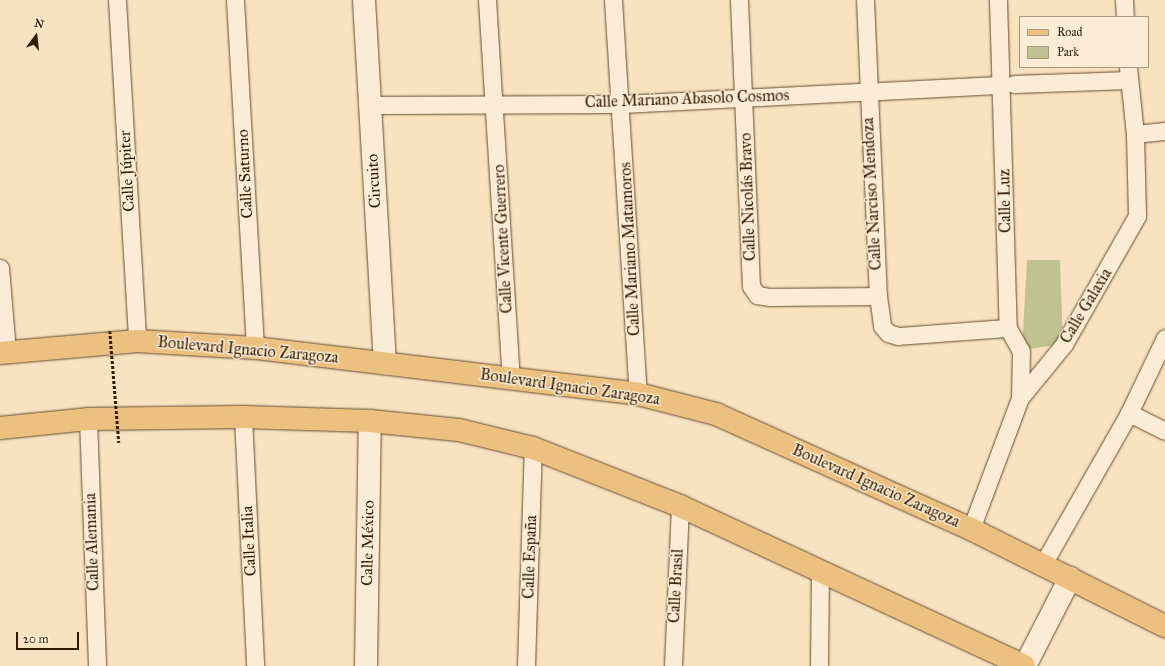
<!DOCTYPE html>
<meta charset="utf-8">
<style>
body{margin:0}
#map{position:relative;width:1165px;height:666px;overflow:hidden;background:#f8e2bf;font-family:"IM FELL Great Primer",serif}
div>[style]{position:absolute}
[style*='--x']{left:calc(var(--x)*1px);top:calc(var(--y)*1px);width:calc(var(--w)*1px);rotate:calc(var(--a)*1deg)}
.green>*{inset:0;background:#bfc391}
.roads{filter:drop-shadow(0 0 1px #664c30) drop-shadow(0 0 1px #664c30)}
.street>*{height:17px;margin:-8.5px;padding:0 8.5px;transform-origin:8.5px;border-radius:8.5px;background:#faecd5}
.secondary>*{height:22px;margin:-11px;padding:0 11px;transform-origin:11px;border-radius:11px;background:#faecd5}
.primary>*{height:22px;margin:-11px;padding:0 11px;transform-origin:11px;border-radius:11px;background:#ecc180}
.path-bridge>*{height:2.5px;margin-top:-1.25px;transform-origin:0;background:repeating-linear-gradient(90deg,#351a00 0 3px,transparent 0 5px)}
span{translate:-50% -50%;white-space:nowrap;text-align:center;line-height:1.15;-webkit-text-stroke:3px #faecd5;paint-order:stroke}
.street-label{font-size:16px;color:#351a00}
.legend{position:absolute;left:1019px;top:16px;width:130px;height:52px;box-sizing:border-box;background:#faecd5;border:1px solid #ab9880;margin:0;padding:5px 7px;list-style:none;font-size:12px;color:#351a00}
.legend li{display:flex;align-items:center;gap:8px;height:20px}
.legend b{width:20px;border:1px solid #ab9880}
.north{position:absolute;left:16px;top:16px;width:40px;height:40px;-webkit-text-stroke:3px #faecd5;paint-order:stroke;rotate:15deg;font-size:11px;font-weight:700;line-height:16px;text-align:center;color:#351a00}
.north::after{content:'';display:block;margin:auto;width:14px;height:18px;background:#351a00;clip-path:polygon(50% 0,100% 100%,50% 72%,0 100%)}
.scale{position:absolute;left:16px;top:632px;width:63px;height:18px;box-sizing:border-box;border:2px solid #351a00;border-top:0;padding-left:5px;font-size:12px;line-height:14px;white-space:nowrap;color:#351a00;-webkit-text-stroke:3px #faecd5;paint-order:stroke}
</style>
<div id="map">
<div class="green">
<i style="clip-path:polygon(1027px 260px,1060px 260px,1063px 344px,1022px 350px)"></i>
</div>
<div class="roads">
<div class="street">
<i style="--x:117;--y:0;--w:342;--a:86.6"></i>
<i style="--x:235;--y:0;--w:349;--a:86.7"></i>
<i style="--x:487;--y:0;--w:378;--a:86.4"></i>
<i style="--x:613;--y:0;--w:395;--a:86.4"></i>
<i style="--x:739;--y:0;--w:286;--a:87.6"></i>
<i style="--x:751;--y:286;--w:11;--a:56"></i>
<i style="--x:757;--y:295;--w:13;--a:9"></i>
<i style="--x:770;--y:297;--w:108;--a:-0.5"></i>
<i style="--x:865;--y:0;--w:296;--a:87.5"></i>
<i style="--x:878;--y:296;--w:30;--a:82"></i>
<i style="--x:882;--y:326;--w:9;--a:49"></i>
<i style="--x:888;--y:333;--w:10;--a:17"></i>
<i style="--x:898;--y:336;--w:110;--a:-4.2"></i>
<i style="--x:998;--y:0;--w:328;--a:88.3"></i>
<i style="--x:1008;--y:328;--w:26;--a:61"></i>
<i style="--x:1021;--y:351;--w:47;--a:91.2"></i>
<i style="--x:1124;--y:0;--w:17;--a:87"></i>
<i style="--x:1014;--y:84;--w:115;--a:-2"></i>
<i style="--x:370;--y:105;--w:252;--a:-0.2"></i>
<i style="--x:622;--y:104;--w:381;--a:-2.9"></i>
<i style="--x:1135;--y:134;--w:30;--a:-6"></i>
<i style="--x:0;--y:268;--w:83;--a:85.2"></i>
<i style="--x:1129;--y:413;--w:40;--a:26.6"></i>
<i style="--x:243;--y:417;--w:249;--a:87.2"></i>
<i style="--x:88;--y:419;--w:247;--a:87.9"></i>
<i style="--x:971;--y:529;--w:140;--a:-69.5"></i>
<i style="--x:1020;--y:398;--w:70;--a:-50.8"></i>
<i style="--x:1064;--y:344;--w:147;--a:-60.3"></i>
<i style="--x:1137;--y:216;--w:82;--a:-91.4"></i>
<i style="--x:1135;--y:134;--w:67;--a:-96"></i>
<i style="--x:1043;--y:564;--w:174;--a:-60.3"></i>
<i style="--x:1129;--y:413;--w:83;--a:-64.4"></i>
<i style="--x:526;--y:666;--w:218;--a:-88.2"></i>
<i style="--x:673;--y:666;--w:160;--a:-87.5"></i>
<i style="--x:819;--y:666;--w:95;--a:-89.4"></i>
</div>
<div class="secondary">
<i style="--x:364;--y:0;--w:364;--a:86.7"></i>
<i style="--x:366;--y:666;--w:245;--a:-89.1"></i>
<i style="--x:1025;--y:666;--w:99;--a:-62.9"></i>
</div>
<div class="primary">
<i style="--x:0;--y:353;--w:138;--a:-5"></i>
<i style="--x:137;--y:341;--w:118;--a:3.4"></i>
<i style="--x:255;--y:348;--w:386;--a:6.8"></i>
<i style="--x:638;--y:394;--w:81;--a:14.4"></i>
<i style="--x:716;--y:414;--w:280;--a:24.3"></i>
<i style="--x:971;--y:529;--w:217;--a:26.6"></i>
<i style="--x:0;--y:428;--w:88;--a:-5.8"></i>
<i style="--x:88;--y:419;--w:155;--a:-0.7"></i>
<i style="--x:243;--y:417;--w:127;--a:1.8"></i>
<i style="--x:370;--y:421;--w:89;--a:5.8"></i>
<i style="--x:459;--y:430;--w:76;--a:13.7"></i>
<i style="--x:533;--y:448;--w:158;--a:21.5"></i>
<i style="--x:680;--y:506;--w:379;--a:24.9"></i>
</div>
</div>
<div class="path-bridge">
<i style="--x:110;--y:331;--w:112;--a:85.4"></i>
</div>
<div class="street-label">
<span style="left:687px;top:99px;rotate:-2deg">Calle Mariano Abasolo Cosmos</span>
<span style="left:127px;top:171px;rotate:-93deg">Calle Júpiter</span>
<span style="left:245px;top:174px;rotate:-93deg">Calle Saturno</span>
<span style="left:374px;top:181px;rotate:-93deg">Circuito</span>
<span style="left:872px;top:194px;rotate:-93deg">Calle Narciso Mendoza</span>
<span style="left:748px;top:197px;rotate:-92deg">Calle Nicolás Bravo</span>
<span style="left:1005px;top:201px;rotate:-91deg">Calle Luz</span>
<span style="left:503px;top:239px;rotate:-93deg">Calle Vicente Guerrero</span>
<span style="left:630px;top:249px;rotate:-93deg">Calle Mariano Matamoros</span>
<span style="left:1086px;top:306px;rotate:-59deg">Calle Galaxia</span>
<span style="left:248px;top:350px;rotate:5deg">Boulevard Ignacio Zaragoza</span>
<span style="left:570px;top:387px;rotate:8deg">Boulevard Ignacio Zaragoza</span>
<span style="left:876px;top:486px;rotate:24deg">Boulevard Ignacio Zaragoza</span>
<span style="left:249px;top:541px;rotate:-93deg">Calle Italia</span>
<span style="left:92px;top:542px;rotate:-92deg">Calle Alemania</span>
<span style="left:368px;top:543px;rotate:-89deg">Calle México</span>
<span style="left:530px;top:557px;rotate:-88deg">Calle España</span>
<span style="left:676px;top:586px;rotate:-87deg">Calle Brasil</span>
</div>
<ul class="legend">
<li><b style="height:5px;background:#ecc180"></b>Road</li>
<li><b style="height:11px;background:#bfc391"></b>Park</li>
</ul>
<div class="north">N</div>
<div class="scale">20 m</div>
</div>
